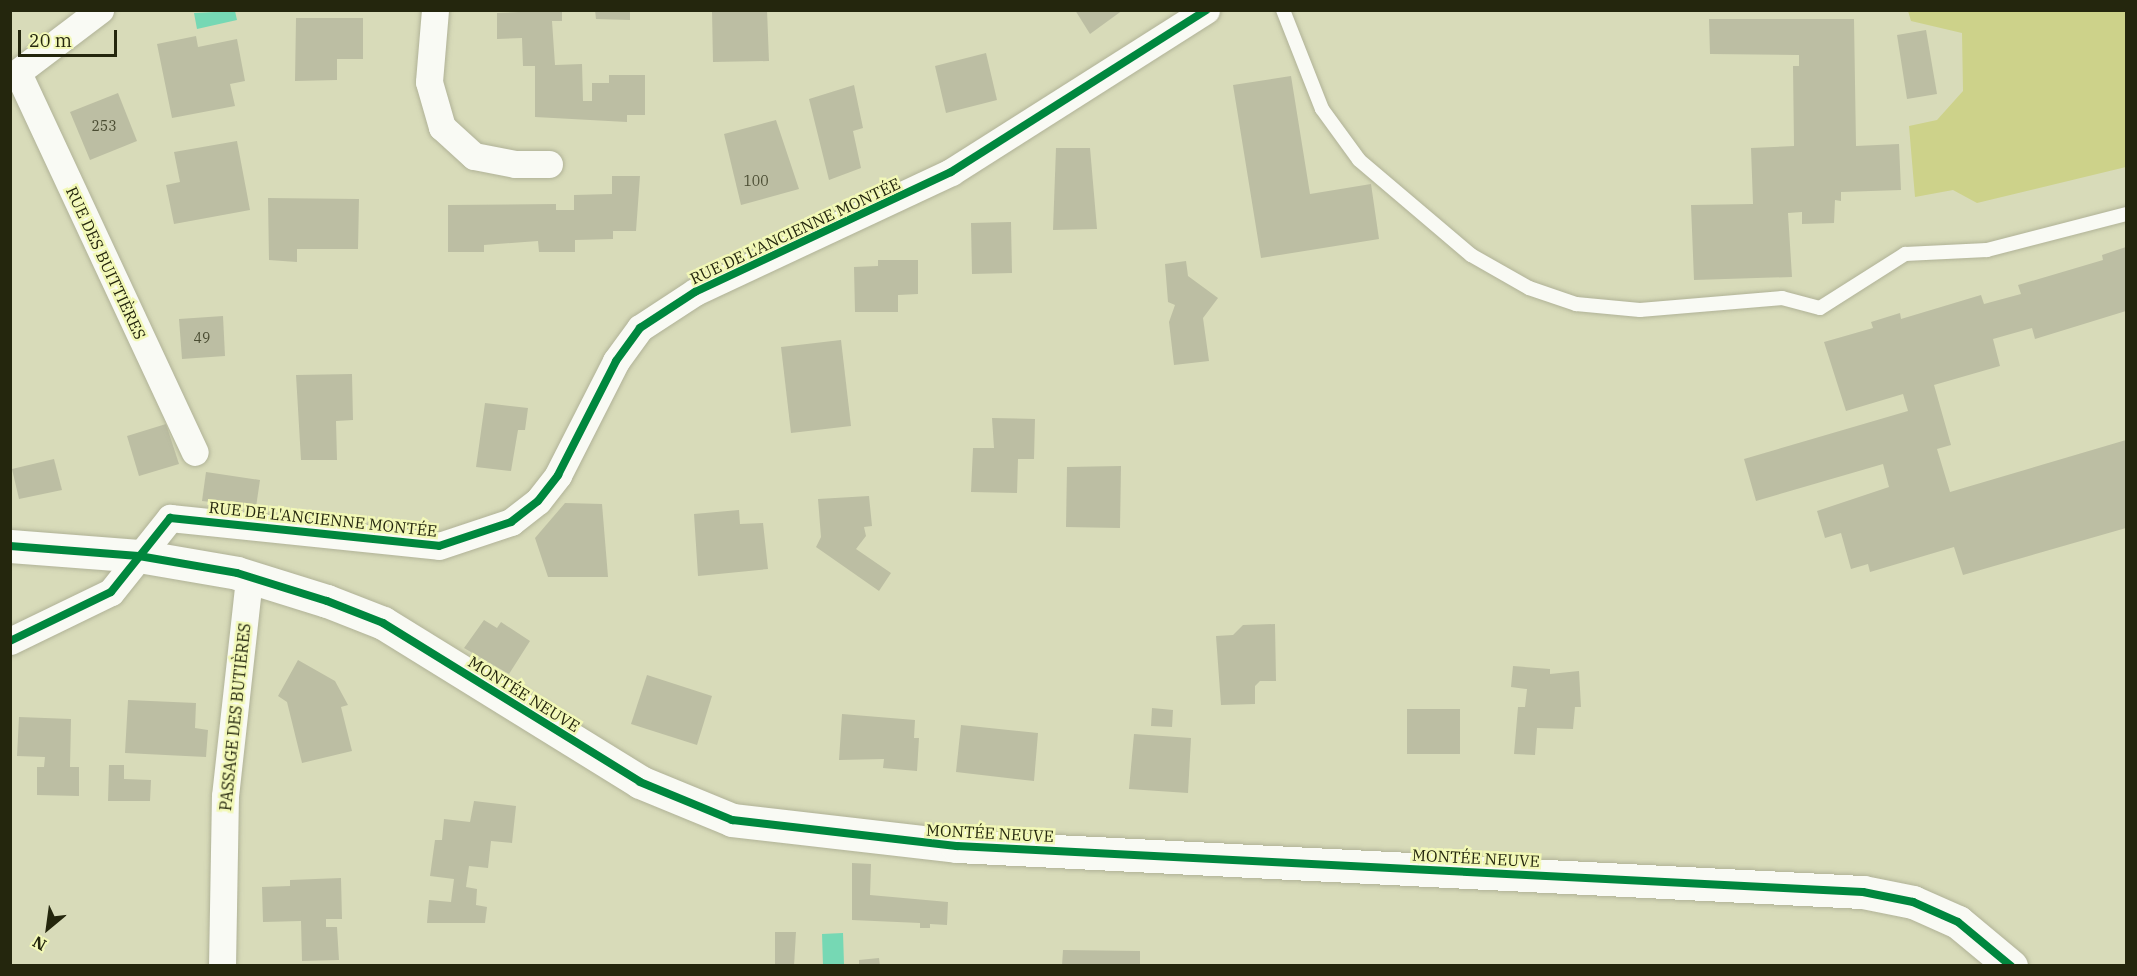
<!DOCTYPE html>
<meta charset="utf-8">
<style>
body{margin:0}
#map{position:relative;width:2137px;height:976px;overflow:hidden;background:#d8dbb9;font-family:"IBM Plex Serif",serif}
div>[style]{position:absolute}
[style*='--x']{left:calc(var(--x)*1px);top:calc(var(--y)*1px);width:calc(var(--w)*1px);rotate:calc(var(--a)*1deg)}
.green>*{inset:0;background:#cdd28a}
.water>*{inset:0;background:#76d8b4}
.building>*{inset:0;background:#bcbea3}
.roads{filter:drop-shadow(0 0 2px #b0b297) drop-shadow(0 0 2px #b0b297)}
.service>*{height:14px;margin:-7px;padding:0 7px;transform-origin:7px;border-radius:7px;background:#f9faf4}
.minor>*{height:27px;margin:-13.5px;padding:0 13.5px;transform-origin:13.5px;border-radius:13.5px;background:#f9faf4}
.tertiary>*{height:33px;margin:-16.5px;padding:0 16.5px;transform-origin:16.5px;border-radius:16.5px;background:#f9faf4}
.cycleway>*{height:8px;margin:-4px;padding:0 4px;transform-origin:4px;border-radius:4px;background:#00873e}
span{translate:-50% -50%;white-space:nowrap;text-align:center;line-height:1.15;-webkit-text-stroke:5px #f2f8b7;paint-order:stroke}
.number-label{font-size:14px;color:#4a4c32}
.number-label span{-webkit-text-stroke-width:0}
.street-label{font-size:16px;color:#24260d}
.frame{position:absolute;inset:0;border:12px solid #24260d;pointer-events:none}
.north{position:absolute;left:18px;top:898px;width:60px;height:60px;-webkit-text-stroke:4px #f2f8b7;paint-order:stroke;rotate:209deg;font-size:16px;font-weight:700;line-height:24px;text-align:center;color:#24260d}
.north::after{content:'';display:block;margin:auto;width:21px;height:27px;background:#24260d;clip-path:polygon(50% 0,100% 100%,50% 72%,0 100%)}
.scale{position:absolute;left:18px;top:30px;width:99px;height:27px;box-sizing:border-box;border:3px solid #24260d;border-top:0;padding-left:8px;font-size:18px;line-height:21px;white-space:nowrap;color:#24260d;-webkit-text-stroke:4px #f2f8b7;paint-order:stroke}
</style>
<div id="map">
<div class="green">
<i style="clip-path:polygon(1908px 11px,2126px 11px,2126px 167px,1977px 203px,1953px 190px,1915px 197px,1909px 126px,1937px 120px,1963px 91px,1962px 33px,1911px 21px)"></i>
</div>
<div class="water">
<i style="clip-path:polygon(235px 11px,237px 20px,197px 29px,194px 13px)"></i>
<i style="clip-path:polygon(843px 933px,844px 965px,823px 965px,822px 934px)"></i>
</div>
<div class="building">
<i style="clip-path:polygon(562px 10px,562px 21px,552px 21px,555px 65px,582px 64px,583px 101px,592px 101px,592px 83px,609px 83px,609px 75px,645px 75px,645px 115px,627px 115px,627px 122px,535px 117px,535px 66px,523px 66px,522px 38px,497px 39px,497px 13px)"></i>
<i style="clip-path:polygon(595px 10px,630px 10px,630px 20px,596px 19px)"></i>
<i style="clip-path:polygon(712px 10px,767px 10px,769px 61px,713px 62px)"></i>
<i style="clip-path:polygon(1075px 10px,1123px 10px,1090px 34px)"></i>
<i style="clip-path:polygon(296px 18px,363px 18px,363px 59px,337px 59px,337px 80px,295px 81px)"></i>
<i style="clip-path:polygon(1709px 19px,1854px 19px,1856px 146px,1899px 144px,1901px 190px,1841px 192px,1841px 201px,1835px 200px,1834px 223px,1802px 224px,1802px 212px,1788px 213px,1792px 277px,1694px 280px,1691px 205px,1753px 204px,1751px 148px,1794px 146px,1793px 66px,1799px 66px,1799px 55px,1710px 54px)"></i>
<i style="clip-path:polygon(1926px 30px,1937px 94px,1907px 99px,1897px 35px)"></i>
<i style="clip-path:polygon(196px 36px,198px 47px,237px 39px,245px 81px,230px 84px,235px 106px,172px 118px,157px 44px)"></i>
<i style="clip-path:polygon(986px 53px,997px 100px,946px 113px,935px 66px)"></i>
<i style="clip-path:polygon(1291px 76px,1310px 194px,1371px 184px,1379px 239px,1261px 258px,1233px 85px)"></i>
<i style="clip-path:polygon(854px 85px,863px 128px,853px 131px,861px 168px,829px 180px,809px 99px)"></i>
<i style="clip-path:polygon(118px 93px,137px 141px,90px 160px,70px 112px)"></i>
<i style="clip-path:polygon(776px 120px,799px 189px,741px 205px,724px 134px)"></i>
<i style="clip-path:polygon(237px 141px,250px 210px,174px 224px,166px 185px,180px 182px,174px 152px)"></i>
<i style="clip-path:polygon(1056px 148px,1090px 148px,1097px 229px,1053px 230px)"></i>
<i style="clip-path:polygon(612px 176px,640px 176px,636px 231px,613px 231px,613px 239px,575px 240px,575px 252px,539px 252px,538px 241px,484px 245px,484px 252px,448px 252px,448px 205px,556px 204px,556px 210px,574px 210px,574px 195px,612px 194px)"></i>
<i style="clip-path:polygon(268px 198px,359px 199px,358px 249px,297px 249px,297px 262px,269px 260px)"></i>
<i style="clip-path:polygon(1011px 222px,1012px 273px,972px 274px,971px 223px)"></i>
<i style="clip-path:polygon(2126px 247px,2126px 311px,2035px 339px,2032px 328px,1993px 339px,2000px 366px,1934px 385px,1951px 445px,1937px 449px,1950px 492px,2126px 440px,2126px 528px,1963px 575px,1954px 547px,1870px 572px,1868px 564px,1851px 569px,1841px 533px,1825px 538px,1817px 511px,1889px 487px,1883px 464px,1756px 501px,1744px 459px,1908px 411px,1903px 394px,1846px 411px,1824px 342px,1873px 328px,1871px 322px,1900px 313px,1901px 319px,1981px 295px,1984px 304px,2021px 294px,2018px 285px,2103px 260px,2102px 255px)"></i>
<i style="clip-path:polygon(878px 260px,918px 260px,918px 294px,898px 295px,898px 312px,855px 312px,854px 267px,878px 266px)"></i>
<i style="clip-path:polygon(1186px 261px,1188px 276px,1218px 298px,1203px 318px,1209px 361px,1174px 365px,1169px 322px,1175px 305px,1168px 302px,1165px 264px)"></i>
<i style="clip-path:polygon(223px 316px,225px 356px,182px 359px,179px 319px)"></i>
<i style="clip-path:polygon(841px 340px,851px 426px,791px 433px,781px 347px)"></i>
<i style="clip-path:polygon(352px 374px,353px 420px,336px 421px,337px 460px,301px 460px,296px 375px)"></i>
<i style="clip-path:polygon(485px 403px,528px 408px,525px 430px,518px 430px,511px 471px,476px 467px)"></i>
<i style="clip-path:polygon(992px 418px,1035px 419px,1034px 459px,1018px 459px,1017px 493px,971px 492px,973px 448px,994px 448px)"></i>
<i style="clip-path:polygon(166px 424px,179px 464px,139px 476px,127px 436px)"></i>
<i style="clip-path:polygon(54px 459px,62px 490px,19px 499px,12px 469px)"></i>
<i style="clip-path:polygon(1121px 466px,1120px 528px,1066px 527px,1067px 467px)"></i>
<i style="clip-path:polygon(206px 472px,260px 480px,256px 507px,202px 501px)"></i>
<i style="clip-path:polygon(869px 496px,872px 526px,864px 527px,866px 536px,856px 549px,891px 573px,879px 591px,816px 547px,821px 537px,818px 499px)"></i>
<i style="clip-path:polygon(565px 503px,602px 504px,608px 577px,548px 577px,535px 538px)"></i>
<i style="clip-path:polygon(739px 510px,740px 524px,763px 523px,768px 569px,698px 576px,694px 514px)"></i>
<i style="clip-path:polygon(484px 620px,497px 628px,501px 622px,530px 641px,509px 674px,464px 648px)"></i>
<i style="clip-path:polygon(1275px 624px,1276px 681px,1260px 681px,1255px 686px,1255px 704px,1221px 705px,1216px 636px,1233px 635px,1243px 625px)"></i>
<i style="clip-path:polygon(298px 660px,335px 681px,348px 705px,341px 707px,352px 751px,302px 763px,287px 702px,278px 696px)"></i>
<i style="clip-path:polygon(1513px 666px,1550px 669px,1550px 674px,1579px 671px,1581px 707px,1575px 707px,1573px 729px,1537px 728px,1535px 755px,1514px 754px,1518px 707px,1525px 707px,1527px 689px,1511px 687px)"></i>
<i style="clip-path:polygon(647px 675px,712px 696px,697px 745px,631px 724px)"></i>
<i style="clip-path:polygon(128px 700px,196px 703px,195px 728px,208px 730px,206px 757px,125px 753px)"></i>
<i style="clip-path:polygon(1152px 708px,1173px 710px,1172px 727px,1151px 726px)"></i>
<i style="clip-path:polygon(1407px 709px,1460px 709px,1460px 754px,1407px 754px)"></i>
<i style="clip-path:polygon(842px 714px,915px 720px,914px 738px,919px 738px,917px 771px,883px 768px,884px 759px,839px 760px)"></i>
<i style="clip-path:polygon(19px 717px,71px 719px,70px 767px,79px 767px,79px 796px,37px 795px,37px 767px,44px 767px,45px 757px,17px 756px)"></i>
<i style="clip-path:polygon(961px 725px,1038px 733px,1034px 781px,956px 772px)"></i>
<i style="clip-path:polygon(1134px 734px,1191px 738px,1188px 793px,1129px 789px)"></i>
<i style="clip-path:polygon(109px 765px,124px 765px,124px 779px,151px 780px,150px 801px,108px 801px)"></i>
<i style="clip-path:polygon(474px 801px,516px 806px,512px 843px,491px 841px,488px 868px,469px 866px,466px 887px,477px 889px,476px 905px,487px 907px,485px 923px,427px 923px,429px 900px,451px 902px,454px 879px,430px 876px,435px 840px,442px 840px,444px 819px,470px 822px)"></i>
<i style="clip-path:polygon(852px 863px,871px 864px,870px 895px,948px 902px,947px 925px,930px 924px,930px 928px,920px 928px,920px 923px,852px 920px)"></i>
<i style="clip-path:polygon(341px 878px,342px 919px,326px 919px,326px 927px,337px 927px,339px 960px,302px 961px,301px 921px,263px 922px,262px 887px,290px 886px,290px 880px)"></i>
<i style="clip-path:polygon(775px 932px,796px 932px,794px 966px,775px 966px)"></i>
<i style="clip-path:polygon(1063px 950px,1140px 951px,1140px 966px,1062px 966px)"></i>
<i style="clip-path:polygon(879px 958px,880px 966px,859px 966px,859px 960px)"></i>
</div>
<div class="roads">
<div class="service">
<i style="--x:1283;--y:10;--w:106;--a:68.5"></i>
<i style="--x:1322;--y:109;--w:63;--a:54"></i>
<i style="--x:1359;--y:160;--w:147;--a:40.3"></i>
<i style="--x:1471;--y:255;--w:67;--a:29.6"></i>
<i style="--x:1529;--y:288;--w:50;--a:18.8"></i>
<i style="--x:1576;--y:304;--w:64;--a:5.4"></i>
<i style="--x:1640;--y:310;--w:143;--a:-4.8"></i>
<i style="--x:1782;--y:298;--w:39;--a:15"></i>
<i style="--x:1820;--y:308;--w:101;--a:-32.4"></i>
<i style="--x:1905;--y:254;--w:82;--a:-2.8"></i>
<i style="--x:1987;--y:250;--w:144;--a:-14.5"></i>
</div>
<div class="minor">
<i style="--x:435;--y:10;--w:72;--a:94.8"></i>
<i style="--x:429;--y:82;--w:47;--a:73.9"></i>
<i style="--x:442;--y:127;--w:43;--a:42.2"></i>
<i style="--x:474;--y:156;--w:42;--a:11"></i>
<i style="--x:515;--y:164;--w:34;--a:0"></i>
<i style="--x:18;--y:73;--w:418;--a:65"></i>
<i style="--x:10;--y:78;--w:113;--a:-37.1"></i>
<i style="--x:10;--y:641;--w:112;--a:-25.9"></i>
<i style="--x:111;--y:592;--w:95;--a:-51.4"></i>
<i style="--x:170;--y:518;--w:270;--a:5.9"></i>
<i style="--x:439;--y:546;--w:76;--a:-18.4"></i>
<i style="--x:511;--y:522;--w:34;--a:-38"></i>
<i style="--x:538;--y:501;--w:33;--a:-52"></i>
<i style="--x:558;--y:475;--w:128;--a:-63"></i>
<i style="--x:616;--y:361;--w:41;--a:-54"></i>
<i style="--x:640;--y:328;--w:66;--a:-33.2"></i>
<i style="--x:695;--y:292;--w:283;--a:-25.1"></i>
<i style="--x:951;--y:172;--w:302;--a:-32.4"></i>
<i style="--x:222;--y:966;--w:170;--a:-89"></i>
<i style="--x:225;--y:796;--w:220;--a:-83.7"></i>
</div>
<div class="tertiary">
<i style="--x:10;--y:546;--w:129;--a:4.4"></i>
<i style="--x:139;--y:556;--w:99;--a:9.8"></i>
<i style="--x:237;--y:573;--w:94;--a:17.3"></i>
<i style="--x:327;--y:601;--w:60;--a:21.4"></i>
<i style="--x:383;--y:623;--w:302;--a:31.7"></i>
<i style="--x:640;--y:782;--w:100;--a:22.4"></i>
<i style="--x:732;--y:820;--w:226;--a:6.6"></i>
<i style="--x:957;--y:846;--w:907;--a:2.91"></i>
<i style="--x:1863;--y:892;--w:51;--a:11.3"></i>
<i style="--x:1913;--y:902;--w:49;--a:24"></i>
<i style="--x:1958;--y:922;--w:69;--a:39.7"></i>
</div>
</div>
<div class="cycleway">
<i style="--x:10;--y:546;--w:129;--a:4.4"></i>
<i style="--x:139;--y:556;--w:99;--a:9.8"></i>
<i style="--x:237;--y:573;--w:94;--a:17.3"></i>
<i style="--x:327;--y:601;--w:60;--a:21.4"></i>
<i style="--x:383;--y:623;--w:302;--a:31.7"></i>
<i style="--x:640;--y:782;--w:100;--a:22.4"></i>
<i style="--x:732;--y:820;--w:226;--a:6.6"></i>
<i style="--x:957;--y:846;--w:907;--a:2.91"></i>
<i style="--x:1863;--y:892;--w:51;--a:11.3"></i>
<i style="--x:1913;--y:902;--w:49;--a:24"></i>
<i style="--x:1958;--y:922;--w:69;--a:39.7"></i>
<i style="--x:10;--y:641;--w:112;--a:-25.9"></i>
<i style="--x:111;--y:592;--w:95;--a:-51.4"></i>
<i style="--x:170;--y:518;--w:270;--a:5.9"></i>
<i style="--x:439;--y:546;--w:76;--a:-18.4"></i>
<i style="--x:511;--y:522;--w:34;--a:-38"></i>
<i style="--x:538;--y:501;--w:33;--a:-52"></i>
<i style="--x:558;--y:475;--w:128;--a:-63"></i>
<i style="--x:616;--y:361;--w:41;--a:-54"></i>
<i style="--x:640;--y:328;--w:66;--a:-33.2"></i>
<i style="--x:695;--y:292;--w:283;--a:-25.1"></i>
<i style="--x:951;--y:172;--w:302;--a:-32.4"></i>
</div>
<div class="number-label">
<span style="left:104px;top:126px">253</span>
<span style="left:756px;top:181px">100</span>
<span style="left:202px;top:338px">49</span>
</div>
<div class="street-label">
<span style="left:795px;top:231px;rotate:-25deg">RUE DE L'ANCIENNE MONTÉE</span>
<span style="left:106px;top:263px;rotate:65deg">RUE DES BUITTIÈRES</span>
<span style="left:323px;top:519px;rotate:6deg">RUE DE L'ANCIENNE MONTÉE</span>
<span style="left:524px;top:694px;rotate:32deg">MONTÉE NEUVE</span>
<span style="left:235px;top:717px;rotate:-84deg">PASSAGE DES BUTIÈRES</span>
<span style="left:990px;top:833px;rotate:3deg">MONTÉE NEUVE</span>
<span style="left:1476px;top:858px;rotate:3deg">MONTÉE NEUVE</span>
</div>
<div class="frame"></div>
<div class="north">N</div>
<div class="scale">20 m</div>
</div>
